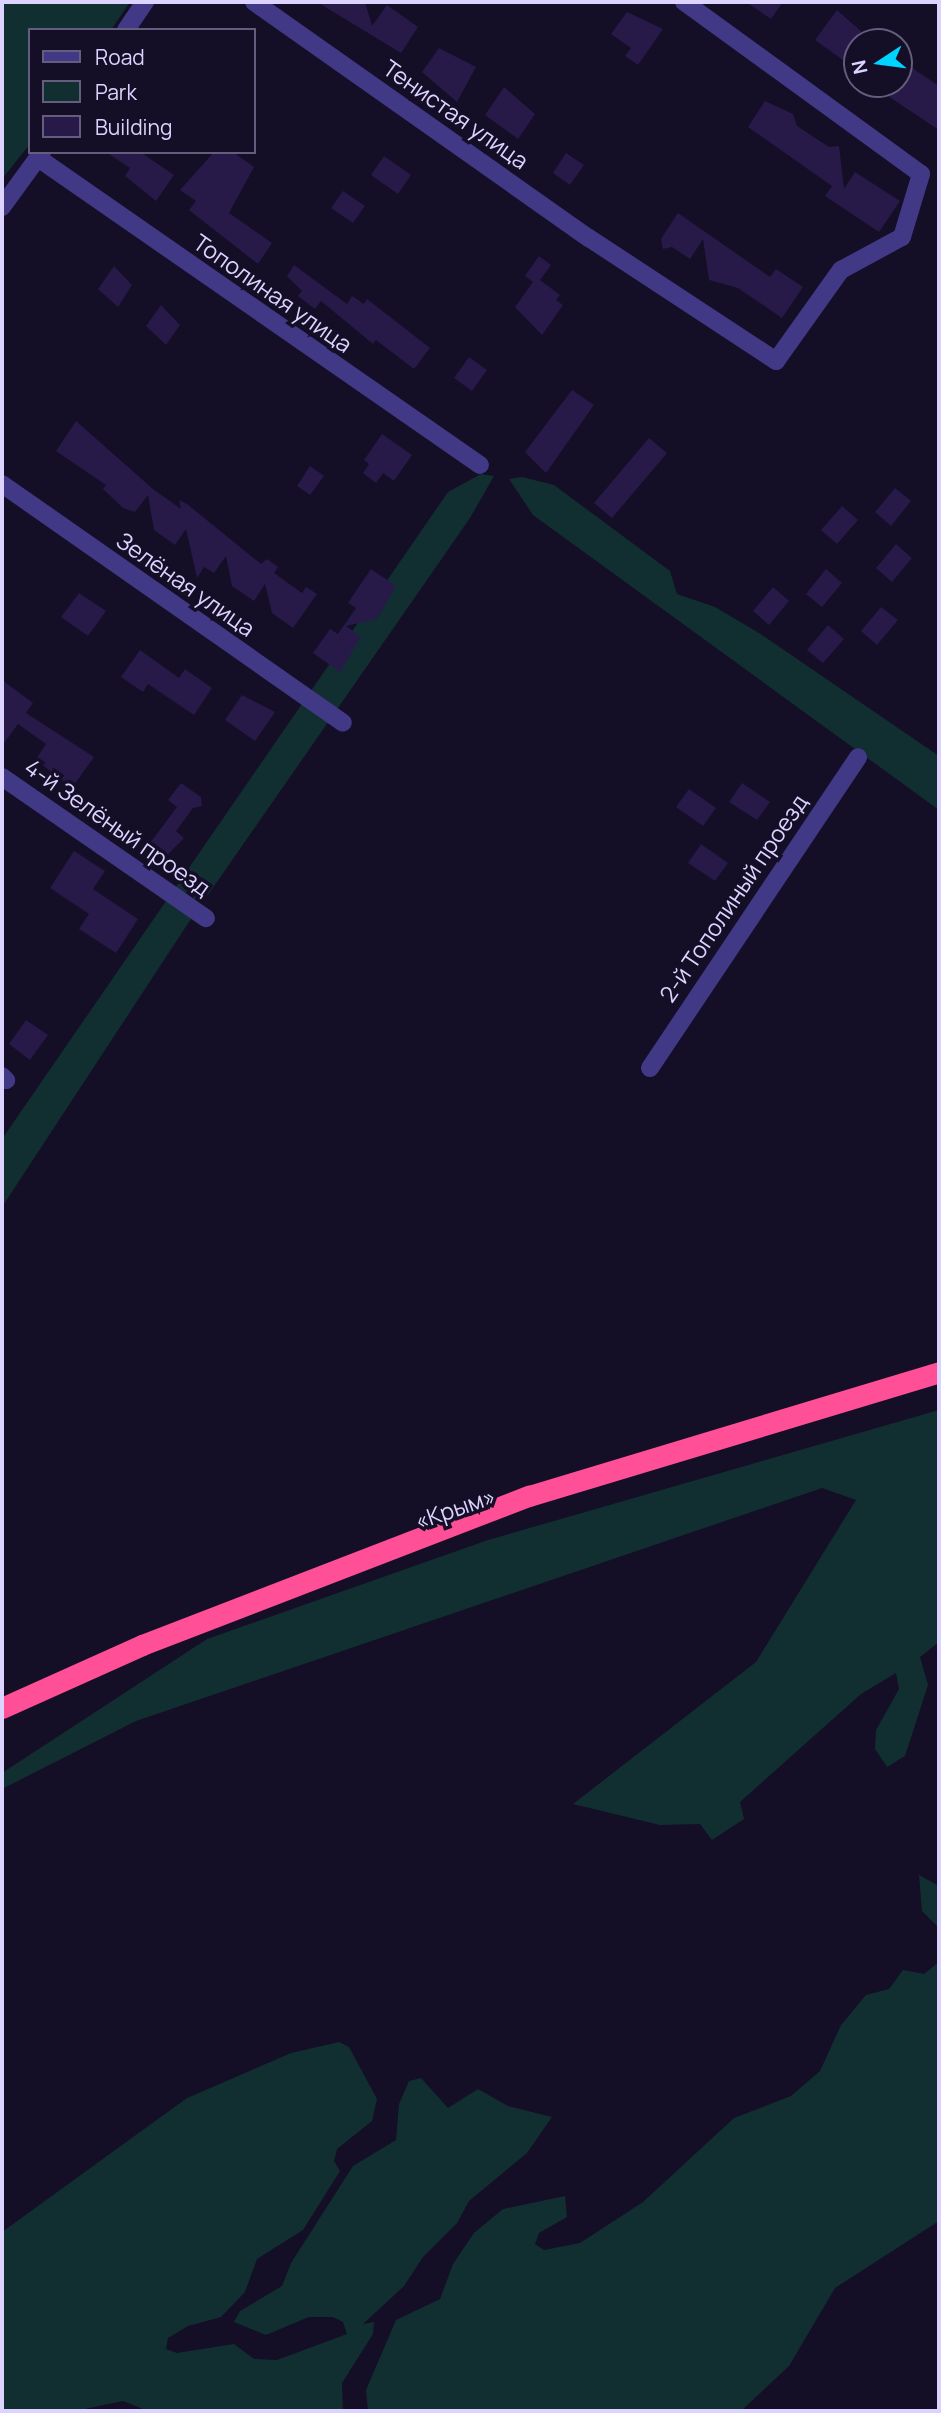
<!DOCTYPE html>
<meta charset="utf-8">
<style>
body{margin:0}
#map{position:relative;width:941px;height:2413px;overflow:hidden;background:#140e26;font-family:Manrope,sans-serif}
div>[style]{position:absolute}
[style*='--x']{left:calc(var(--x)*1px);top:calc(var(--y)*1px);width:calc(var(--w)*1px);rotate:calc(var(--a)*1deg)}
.green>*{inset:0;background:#112f30}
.building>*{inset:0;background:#271a48}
.minor>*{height:18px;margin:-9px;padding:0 9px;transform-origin:9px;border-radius:9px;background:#413886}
.highway>*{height:21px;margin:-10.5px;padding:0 10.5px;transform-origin:10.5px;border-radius:10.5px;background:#ff4f96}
span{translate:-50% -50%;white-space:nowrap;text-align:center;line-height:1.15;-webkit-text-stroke:7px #140e26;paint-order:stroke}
.street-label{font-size:23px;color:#dcd4ff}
.frame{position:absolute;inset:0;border:4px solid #dcd4ff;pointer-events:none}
.legend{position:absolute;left:28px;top:28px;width:228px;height:126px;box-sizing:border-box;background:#140e26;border:2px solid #645d7d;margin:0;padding:9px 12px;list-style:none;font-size:21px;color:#dcd4ff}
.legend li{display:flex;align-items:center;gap:14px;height:35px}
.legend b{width:35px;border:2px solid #645d7d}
.north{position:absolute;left:843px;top:28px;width:70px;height:70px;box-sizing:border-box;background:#140e26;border:2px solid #645d7d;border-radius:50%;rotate:257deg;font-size:19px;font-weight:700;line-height:28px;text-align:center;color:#dcd4ff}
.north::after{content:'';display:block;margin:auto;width:24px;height:32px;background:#00d3ff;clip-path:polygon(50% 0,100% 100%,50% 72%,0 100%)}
</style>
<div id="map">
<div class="green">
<i style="clip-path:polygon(2px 2px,130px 2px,111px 30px,30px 30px,30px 144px,2px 179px)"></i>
<i style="clip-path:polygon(481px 474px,494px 476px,470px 518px,185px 928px,2px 1207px,2px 1139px,448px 492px)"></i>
<i style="clip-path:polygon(522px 477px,554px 485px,670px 571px,677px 594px,715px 607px,759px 633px,939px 756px,939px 810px,533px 515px,509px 479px)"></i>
<i style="clip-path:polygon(939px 1410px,939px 1642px,920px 1657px,928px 1685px,905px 1756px,887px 1767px,875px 1749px,876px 1730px,899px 1689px,896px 1673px,861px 1694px,740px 1802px,744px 1819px,712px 1840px,700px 1824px,660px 1825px,573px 1804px,756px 1662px,856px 1500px,822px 1488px,136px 1721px,2px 1789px,2px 1773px,207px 1639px,488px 1540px)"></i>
<i style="clip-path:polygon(919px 1875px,939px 1886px,939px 1928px,922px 1911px)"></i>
<i style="clip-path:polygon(939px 1962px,939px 2221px,835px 2288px,789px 2366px,741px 2411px,368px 2411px,366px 2390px,396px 2320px,440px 2299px,453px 2264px,474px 2233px,503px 2209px,565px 2196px,567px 2217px,539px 2233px,535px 2244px,544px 2250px,580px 2243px,643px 2202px,734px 2118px,791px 2096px,820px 2071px,841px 2025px,866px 1995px,889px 1989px,903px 1970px,924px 1974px)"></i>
<i style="clip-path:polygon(339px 2042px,349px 2047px,377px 2099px,372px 2121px,337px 2149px,334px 2161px,340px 2171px,303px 2230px,257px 2259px,245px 2292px,221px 2317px,188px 2326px,168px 2338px,166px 2349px,177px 2353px,234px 2344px,254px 2359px,277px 2360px,347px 2334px,343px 2322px,333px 2317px,309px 2317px,266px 2335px,234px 2322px,240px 2311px,282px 2286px,291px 2263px,353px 2166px,396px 2140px,399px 2104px,409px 2081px,421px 2078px,448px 2108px,478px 2089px,508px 2106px,552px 2117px,527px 2153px,469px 2201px,457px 2223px,423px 2257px,404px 2286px,363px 2324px,374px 2322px,373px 2334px,342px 2383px,343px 2411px,148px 2411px,123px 2401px,75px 2411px,2px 2411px,2px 2232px,187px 2098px,291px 2053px)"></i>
</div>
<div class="building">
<i style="clip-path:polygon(317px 2px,365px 2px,372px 26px,387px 5px,418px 27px,401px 53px)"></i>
<i style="clip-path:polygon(746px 2px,783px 2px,771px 19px)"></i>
<i style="clip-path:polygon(837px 10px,873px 42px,857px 42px,857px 70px,815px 40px)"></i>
<i style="clip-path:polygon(627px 12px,663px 29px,638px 65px,625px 56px,631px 48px,611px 34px)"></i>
<i style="clip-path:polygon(439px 48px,476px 67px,457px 102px,422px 72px)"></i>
<i style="clip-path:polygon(909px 66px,939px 86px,939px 130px,870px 84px,899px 84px)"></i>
<i style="clip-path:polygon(504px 87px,535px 114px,518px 139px,485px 115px)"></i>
<i style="clip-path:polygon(765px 101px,793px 114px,797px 126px,829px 147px,839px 146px,844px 189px,855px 172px,900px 201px,879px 232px,825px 196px,832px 186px,748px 127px)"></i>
<i style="clip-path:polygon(106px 152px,140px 152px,174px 175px,156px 201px,125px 176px,130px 168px)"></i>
<i style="clip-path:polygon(214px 152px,233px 152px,254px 167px,229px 213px,272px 243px,258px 264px,189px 210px,196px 201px,180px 190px)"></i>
<i style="clip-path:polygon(566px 153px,584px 165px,570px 185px,553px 173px)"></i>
<i style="clip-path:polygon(384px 156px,411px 175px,398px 194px,371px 175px)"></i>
<i style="clip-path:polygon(343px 191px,365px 206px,353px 223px,331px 208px)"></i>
<i style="clip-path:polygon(678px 213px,770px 277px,776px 269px,803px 287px,782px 318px,738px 288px,709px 280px,703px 239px,690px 259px,672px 247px,663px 249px,661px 239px)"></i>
<i style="clip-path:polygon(539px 256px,551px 265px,540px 280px,560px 295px,556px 300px,563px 305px,542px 335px,515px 307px,533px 282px,525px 276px)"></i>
<i style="clip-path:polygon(294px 265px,347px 304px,352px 296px,364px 304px,367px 299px,430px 348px,414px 369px,376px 340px,373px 344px,321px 301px,315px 309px,298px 296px,302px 291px,287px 276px)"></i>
<i style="clip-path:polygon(114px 266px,132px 285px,118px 307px,98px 289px)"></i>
<i style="clip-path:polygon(161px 305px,180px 325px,166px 345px,146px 326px)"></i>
<i style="clip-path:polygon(469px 357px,487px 370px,472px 391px,454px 378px)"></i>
<i style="clip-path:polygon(572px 390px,594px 405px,546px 473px,525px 452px)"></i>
<i style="clip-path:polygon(76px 421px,153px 489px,181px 509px,179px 500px,187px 504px,261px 564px,267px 559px,278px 567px,274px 573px,302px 593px,306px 587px,317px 594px,293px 628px,272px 613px,265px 584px,254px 601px,232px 586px,226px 556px,214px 573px,204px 567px,197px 578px,186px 529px,175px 545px,154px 530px,148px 495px,135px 512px,123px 508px,103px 489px,106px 485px,56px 451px)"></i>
<i style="clip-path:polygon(382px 434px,412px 455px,394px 481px,383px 473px,376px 483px,363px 473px,369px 464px,364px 460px)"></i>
<i style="clip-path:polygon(649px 438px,667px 453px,612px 518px,594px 503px)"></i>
<i style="clip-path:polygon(310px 466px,324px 476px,310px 495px,297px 486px)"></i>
<i style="clip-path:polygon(895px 488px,911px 501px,891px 526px,875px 512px)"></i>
<i style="clip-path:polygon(842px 506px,858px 520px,837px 544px,821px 530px)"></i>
<i style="clip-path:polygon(896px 544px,912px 558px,892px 582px,876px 568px)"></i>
<i style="clip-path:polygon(371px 569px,396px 586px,377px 619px,346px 626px,361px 637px,340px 672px,313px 653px,330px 629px,338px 634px,356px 608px,348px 603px)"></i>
<i style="clip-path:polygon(826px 569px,842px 583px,822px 607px,806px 594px)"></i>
<i style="clip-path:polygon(773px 587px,789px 601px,769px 625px,753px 611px)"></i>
<i style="clip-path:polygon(79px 593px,106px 611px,88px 636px,61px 617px)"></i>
<i style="clip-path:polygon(881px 607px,898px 620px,877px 645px,861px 631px)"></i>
<i style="clip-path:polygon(828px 625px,844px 639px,823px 663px,807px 650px)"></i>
<i style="clip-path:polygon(140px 650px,179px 678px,185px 669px,212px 688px,194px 715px,148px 684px,143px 692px,121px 677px)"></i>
<i style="clip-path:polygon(2px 680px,33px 703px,26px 713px,94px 757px,71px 789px,36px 759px,46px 744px,18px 724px,2px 746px)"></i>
<i style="clip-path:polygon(242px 695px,275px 712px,255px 741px,225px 720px)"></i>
<i style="clip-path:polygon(181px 783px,201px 797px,202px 806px,193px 808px,176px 831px,184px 838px,164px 858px,150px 843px,177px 807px,168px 800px)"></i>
<i style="clip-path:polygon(742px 783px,770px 802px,757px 820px,729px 802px)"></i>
<i style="clip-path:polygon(689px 789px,716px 808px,703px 826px,676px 807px)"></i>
<i style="clip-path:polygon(701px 844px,728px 863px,715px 881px,688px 863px)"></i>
<i style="clip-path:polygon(74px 851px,105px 871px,93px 889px,138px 919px,116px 953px,79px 929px,89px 914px,50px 888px)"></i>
<i style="clip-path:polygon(26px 1020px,48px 1035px,30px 1060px,9px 1044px)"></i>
</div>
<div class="minor">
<i style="--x:254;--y:2;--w:410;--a:35.2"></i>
<i style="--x:589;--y:238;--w:224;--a:33.3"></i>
<i style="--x:776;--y:361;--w:112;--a:-54.5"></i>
<i style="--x:841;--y:270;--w:69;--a:-28.4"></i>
<i style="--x:902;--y:237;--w:66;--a:-73.2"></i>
<i style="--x:921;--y:174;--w:293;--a:-144"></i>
<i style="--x:126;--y:30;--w:34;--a:-56"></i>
<i style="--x:38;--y:158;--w:538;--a:34.78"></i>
<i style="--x:2;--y:207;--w:68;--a:-54"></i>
<i style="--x:2;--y:484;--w:416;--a:35"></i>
<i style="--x:2;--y:777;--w:248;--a:34.7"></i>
<i style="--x:650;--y:1068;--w:374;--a:-56.2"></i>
<i style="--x:2;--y:1076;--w:6;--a:45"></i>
</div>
<div class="highway">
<i style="--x:2;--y:1708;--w:154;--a:-24.2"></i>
<i style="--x:142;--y:1645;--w:415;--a:-21.1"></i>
<i style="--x:529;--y:1496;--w:428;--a:-16.8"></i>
</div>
<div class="street-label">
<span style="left:456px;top:114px;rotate:35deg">Тенистая улица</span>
<span style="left:273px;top:293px;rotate:35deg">Тополиная улица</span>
<span style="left:186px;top:584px;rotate:35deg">Зелёная улица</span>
<span style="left:118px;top:827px;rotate:35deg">4-й Зелёный проезд</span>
<span style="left:733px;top:898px;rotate:-56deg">2-й Тополиный проезд</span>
<span style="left:455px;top:1508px;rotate:-19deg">«Крым»</span>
</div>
<div class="frame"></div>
<ul class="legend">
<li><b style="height:9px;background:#413886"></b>Road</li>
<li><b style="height:19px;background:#112f30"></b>Park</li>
<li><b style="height:19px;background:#271a48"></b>Building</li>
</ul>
<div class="north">N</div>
</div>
